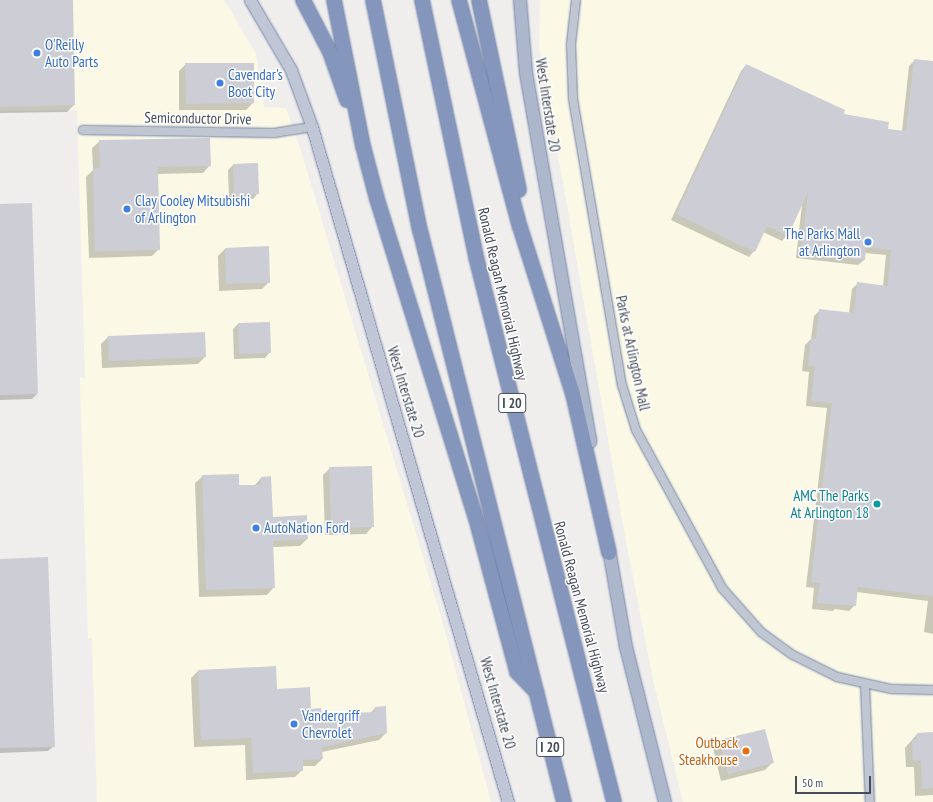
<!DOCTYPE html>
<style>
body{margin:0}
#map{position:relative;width:933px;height:802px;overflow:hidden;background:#f0eeed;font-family:"PT Sans Narrow",sans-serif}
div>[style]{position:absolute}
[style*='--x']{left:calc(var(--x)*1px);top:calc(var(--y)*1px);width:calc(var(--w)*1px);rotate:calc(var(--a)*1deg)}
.commercial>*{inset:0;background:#fbf9e6}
.shadow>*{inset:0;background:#0003}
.building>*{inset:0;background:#cdced5}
.roads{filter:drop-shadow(0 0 1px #7181a8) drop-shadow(0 0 1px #7181a8)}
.street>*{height:8px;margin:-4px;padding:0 4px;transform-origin:4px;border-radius:4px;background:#c1c7d2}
.secondary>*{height:11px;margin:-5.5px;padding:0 5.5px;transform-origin:5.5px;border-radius:5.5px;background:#c0c6d6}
.primary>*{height:12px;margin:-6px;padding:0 6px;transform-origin:6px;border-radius:6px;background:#adb7cc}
.highway>*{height:14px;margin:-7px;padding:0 7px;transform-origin:7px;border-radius:7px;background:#8596bc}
.dots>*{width:11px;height:11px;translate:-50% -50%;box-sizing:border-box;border:2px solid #fff;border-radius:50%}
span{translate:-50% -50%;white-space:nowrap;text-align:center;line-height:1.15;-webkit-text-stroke:3px #fff;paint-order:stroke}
.shield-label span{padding:1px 3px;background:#fff;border:1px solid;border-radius:3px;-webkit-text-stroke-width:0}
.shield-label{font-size:14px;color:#464d5a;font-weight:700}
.shop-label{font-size:15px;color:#366cbe}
.left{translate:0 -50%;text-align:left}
.right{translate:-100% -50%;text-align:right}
.street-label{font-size:15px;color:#464d5a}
.culture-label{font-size:15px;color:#0d838f}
.food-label{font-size:15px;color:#c56008}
.scale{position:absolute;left:795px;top:776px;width:76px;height:18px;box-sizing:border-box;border:2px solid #464d5a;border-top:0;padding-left:5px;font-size:12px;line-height:14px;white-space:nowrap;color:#464d5a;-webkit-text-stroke:3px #fff;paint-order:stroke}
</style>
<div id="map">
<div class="commercial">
<i style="clip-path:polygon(0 0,223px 0,228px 6px,256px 54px,264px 107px,286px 108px,300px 148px,441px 617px,491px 802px,97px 802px,92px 638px,88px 638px,80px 378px,85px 378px,77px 110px,0 111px)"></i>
<i style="clip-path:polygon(540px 0,933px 0,933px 802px,683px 802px,654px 684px,625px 536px,539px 46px)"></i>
</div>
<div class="shadow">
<i style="clip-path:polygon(0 0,72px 0,74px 105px,67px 112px,0 113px)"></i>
<i style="clip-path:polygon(915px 60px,933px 63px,933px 634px,924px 632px,928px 601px,857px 592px,855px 605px,849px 611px,835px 609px,833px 611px,812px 609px,814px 588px,806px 587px,827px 408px,806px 406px,809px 372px,802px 371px,805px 345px,811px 339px,814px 316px,820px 310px,849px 313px,852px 289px,858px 283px,883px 286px,886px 255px,865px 253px,864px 260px,858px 265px,796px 258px,802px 204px,787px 235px,782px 241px,763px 232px,754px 251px,749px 257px,671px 220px,741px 71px,746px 65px,843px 115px,887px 130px,902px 131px,909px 66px)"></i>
<i style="clip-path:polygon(186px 64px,253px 103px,246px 110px,179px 110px,179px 71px)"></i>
<i style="clip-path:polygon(100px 141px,210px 165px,203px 173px,157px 174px,159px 249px,152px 256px,89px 258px,86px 177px,93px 170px,92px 148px)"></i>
<i style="clip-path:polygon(233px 165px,258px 193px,253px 199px,229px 200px,228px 170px)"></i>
<i style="clip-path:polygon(0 205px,37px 394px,32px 399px,0 400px)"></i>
<i style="clip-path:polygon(225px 249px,269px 282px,262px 289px,219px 291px,218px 256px)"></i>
<i style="clip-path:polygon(238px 324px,270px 352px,265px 358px,234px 359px,233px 329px)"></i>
<i style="clip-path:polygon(108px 337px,205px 357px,198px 364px,102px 368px,101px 344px)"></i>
<i style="clip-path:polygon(330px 468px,373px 526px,366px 534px,325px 535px,323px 475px)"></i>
<i style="clip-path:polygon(203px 476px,239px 487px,254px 486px,261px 478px,272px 518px,307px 539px,300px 546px,272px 547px,274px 587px,267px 595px,199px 597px,195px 483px)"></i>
<i style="clip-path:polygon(0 560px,54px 746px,48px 751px,0 753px)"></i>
<i style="clip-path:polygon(198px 671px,276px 690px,321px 715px,370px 713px,375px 708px,386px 733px,379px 740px,322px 752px,322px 759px,315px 766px,302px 766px,302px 770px,295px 777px,246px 780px,245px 745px,194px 747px,191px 678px)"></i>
<i style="clip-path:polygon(933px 733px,933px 795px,915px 796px,914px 767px,906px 767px,905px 748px,917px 734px)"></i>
<i style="clip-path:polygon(720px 741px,773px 762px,765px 770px,721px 781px,713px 748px)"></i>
</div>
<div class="building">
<i style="clip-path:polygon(0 0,73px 0,75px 105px,0 107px)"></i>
<i style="clip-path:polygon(914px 59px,933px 61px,933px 596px,858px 587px,856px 606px,817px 603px,820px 583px,811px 582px,832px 403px,811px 401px,815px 366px,808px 366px,811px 338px,816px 339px,819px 309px,854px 313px,857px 282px,888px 286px,891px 250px,866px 247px,865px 260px,801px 253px,808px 192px,788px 236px,767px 226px,755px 252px,676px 214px,746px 64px,845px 110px,844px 114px,889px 122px,888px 129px,906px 131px)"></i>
<i style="clip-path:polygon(185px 63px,254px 63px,254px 103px,186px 104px)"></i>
<i style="clip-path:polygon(210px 138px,211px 166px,158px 167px,160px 250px,95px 251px,93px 169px,100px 168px,99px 140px)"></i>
<i style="clip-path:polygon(258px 163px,259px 194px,234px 195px,233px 164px)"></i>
<i style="clip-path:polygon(32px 203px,38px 394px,0 395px,0 204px)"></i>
<i style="clip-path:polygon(269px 246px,270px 283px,226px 284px,225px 248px)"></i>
<i style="clip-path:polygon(270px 322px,271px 353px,239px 354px,238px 323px)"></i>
<i style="clip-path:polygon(205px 332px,206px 357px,109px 361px,108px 336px)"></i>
<i style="clip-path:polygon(372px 466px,374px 527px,331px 528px,329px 467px)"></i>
<i style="clip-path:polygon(239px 474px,239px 485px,261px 485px,261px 477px,271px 476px,273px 517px,307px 515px,308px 539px,273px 541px,275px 588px,206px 590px,202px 475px)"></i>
<i style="clip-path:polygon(48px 557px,55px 747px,0 748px,0 559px)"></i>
<i style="clip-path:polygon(276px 666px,277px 689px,310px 687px,311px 709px,321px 708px,322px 714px,375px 712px,375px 707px,386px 706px,387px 733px,322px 747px,323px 759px,303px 760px,303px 771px,253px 773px,251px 738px,201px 740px,198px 670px)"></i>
<i style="clip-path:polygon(765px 729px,774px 763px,728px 774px,719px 740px)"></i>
<i style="clip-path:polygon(933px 732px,933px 788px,922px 789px,921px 760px,913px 761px,912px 739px,917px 739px,917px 733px)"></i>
</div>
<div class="roads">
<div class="street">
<i style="--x:576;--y:0;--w:44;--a:96.5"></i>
<i style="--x:571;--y:44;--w:55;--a:87.9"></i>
<i style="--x:573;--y:99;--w:290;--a:80.3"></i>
<i style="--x:622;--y:385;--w:47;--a:72.7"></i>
<i style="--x:636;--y:430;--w:180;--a:61.4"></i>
<i style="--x:722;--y:588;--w:59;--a:48.4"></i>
<i style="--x:761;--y:632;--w:39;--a:36"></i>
<i style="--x:793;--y:655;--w:49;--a:26.6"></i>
<i style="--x:837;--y:677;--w:55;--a:12.5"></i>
<i style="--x:891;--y:689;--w:42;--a:1.4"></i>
<i style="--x:83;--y:130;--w:191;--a:0.9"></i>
<i style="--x:274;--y:133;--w:38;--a:-9"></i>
<i style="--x:865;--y:685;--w:117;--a:87.6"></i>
</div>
<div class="secondary">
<i style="--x:250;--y:0;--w:81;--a:59.6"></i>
<i style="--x:291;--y:70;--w:61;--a:69.8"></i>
<i style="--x:312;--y:127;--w:703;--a:73.81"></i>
</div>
<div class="primary">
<i style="--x:520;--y:0;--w:73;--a:85.3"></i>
<i style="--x:526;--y:73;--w:374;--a:80.1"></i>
<i style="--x:608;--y:544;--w:105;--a:80.1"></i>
<i style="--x:626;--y:647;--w:160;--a:75.9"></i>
</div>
<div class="highway">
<i style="--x:303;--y:0;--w:59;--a:62.6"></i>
<i style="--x:330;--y:52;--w:51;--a:70.5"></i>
<i style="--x:334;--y:0;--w:149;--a:78.8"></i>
<i style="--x:363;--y:146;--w:55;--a:75.2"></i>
<i style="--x:377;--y:199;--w:342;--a:72.8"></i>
<i style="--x:478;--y:526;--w:151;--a:75"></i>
<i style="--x:517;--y:672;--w:28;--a:46"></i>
<i style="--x:373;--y:0;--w:235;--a:78.5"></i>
<i style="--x:420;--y:230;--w:590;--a:75.87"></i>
<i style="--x:422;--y:0;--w:263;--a:78.1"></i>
<i style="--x:476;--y:257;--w:562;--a:75.79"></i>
<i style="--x:459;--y:0;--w:235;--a:75"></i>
<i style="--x:520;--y:227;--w:175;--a:72.4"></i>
<i style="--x:573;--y:394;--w:163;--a:77.2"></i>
<i style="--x:479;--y:0;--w:194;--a:78.1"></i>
</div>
</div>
<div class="dots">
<i style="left:37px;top:53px;background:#3f7fe0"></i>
<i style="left:220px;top:83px;background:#3f7fe0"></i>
<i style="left:127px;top:209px;background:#3f7fe0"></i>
<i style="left:868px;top:242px;background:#3f7fe0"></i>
<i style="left:877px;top:504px;background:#0f9aa8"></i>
<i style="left:256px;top:528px;background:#3f7fe0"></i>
<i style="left:294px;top:724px;background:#3f7fe0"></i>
<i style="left:746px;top:751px;background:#e8710a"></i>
</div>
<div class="shield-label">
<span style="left:512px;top:403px">I 20</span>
<span style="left:550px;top:747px">I 20</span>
</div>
<div class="shop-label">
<span class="left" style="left:45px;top:53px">O'Reilly<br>Auto Parts</span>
<span class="left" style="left:228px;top:83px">Cavendar's<br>Boot City</span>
<span class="left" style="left:135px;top:209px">Clay Cooley Mitsubishi<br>of Arlington</span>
<span class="right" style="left:860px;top:242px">The Parks Mall<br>at Arlington</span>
<span class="left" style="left:264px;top:528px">AutoNation Ford</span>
<span class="left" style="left:302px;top:724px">Vandergriff<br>Chevrolet</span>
</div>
<div class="street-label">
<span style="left:548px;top:105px;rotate:81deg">West Interstate 20</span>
<span style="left:198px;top:118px;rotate:1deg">Semiconductor Drive</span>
<span style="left:503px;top:294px;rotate:77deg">Ronald Reagan Memorial Highway</span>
<span style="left:633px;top:353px;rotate:78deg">Parks at Arlington Mall</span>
<span style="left:406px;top:392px;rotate:73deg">West Interstate 20</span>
<span style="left:582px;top:607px;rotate:75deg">Ronald Reagan Memorial Highway</span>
<span style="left:498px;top:703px;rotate:74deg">West Interstate 20</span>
</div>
<div class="culture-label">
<span class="right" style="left:869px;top:504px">AMC The Parks<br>At Arlington 18</span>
</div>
<div class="food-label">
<span class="right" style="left:738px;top:751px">Outback<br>Steakhouse</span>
</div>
<div class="scale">50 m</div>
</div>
